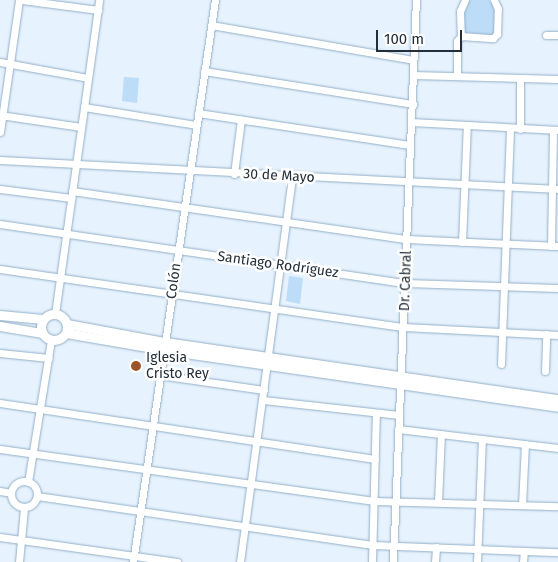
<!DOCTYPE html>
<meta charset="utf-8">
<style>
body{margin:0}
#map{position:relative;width:558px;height:562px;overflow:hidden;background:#e6f2fd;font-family:"Fira Sans",sans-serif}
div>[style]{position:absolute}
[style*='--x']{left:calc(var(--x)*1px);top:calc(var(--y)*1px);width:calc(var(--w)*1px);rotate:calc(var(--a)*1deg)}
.green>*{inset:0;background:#bcdcf7}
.roads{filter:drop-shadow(0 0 1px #92afc8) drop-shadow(0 0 1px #92afc8)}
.minor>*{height:7px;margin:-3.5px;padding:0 3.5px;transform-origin:3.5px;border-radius:3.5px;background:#fff}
.minor>.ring{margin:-3.5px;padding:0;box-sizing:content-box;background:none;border:7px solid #fff;border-radius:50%}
.major>*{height:9px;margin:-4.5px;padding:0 4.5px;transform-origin:4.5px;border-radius:4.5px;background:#fff}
.major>.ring{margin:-4.5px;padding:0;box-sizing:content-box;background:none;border:9px solid #fff;border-radius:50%}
.dots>*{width:14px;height:14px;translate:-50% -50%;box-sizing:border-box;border:2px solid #fff;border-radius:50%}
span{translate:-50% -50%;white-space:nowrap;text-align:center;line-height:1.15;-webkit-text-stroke:5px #fff;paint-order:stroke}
.street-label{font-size:14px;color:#232e38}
.poi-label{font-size:14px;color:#232e38}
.left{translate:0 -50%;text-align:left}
.scale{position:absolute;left:376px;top:30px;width:86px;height:22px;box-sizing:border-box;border:2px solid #232e38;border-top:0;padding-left:6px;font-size:15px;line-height:18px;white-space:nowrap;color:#232e38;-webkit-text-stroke:4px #fff;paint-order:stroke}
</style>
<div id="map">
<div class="green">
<i style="clip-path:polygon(469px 0,489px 0,494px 7px,494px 35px,463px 34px,463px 8px)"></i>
<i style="clip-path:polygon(124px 77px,139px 78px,137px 103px,122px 101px)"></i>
<i style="clip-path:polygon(289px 276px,303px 278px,300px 304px,286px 301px)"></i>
</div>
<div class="roads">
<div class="minor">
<i style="--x:22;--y:0;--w:77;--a:7.5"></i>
<i style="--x:465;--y:0;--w:12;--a:114"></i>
<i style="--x:460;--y:11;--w:25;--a:88"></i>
<i style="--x:461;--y:36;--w:32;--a:4"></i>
<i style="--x:493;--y:38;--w:6;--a:-45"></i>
<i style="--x:497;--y:34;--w:25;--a:-88"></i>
<i style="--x:498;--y:9;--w:10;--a:-114"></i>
<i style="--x:211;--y:25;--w:205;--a:9.8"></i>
<i style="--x:546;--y:35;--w:12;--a:0"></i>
<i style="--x:0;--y:62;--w:89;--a:10.3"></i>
<i style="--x:204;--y:71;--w:212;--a:9"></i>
<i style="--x:413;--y:75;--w:145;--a:1.6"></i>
<i style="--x:457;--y:76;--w:35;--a:-90"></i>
<i style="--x:457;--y:41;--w:6;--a:-51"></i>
<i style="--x:84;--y:107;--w:113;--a:9.1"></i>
<i style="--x:198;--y:113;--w:214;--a:8.6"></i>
<i style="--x:0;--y:115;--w:82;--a:8.4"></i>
<i style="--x:411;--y:122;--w:147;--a:3.1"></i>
<i style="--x:520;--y:129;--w:50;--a:-90"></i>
<i style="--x:0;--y:132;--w:133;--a:-81.8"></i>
<i style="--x:0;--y:160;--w:559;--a:2.98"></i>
<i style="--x:234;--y:174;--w:55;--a:-82.7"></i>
<i style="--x:0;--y:189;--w:72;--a:7.2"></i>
<i style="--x:72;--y:191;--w:338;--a:8.2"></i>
<i style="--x:407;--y:239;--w:151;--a:2.7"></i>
<i style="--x:0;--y:224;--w:410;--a:8.3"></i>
<i style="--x:406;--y:283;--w:152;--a:1.9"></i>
<i style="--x:462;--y:242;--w:117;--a:-87.6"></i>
<i style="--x:551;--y:246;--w:116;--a:-89"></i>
<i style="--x:0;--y:269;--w:408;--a:8.2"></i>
<i style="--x:404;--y:327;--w:154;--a:3"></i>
<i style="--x:55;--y:314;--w:317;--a:-82"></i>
<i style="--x:0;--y:353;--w:49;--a:5.8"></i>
<i style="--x:501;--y:364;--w:236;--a:-87.8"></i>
<i style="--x:545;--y:371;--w:37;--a:-88"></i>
<i style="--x:159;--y:375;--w:106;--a:8.1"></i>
<i style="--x:263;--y:400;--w:137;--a:6.3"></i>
<i style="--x:0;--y:403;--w:379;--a:8.5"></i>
<i style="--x:398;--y:429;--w:161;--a:6.8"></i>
<i style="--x:0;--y:449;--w:378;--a:7.9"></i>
<i style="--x:374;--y:501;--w:184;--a:1.6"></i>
<i class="ring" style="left:11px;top:481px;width:19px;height:19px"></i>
<i style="--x:28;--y:482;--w:144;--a:-80.8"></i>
<i style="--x:0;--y:491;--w:11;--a:10"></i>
<i style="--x:37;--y:496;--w:339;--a:8.3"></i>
<i style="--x:372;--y:545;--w:186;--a:2.2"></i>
<i style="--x:438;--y:502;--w:68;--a:-87.5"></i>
<i style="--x:522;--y:505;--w:61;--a:-87.2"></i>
<i style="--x:0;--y:537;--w:179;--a:8"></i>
<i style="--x:19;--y:562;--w:54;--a:-84.7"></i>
<i style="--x:133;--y:562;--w:568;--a:-81.7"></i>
<i style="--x:240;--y:562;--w:388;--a:-82.3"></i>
<i style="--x:372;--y:562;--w:148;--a:-88.5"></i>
<i style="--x:393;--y:562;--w:562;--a:-87.66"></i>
<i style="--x:435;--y:562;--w:15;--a:-86"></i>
<i style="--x:477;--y:562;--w:123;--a:-87.7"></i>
<i style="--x:523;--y:562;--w:11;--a:-85"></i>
</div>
<div class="major">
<i class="ring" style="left:41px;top:314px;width:17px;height:17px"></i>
<i style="--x:0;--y:315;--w:43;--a:5.3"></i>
<i style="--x:67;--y:324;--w:100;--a:10.4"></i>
<i style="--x:165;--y:342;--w:397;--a:8.3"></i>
<i style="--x:0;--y:326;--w:43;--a:9.5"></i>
<i style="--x:66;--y:333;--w:99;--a:9.8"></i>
<i style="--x:164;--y:350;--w:398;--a:8.2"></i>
</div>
</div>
<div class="dots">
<i style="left:136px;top:366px;background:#9b552b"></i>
</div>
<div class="street-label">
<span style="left:279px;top:176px;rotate:3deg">30 de Mayo</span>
<span style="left:278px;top:265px;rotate:8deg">Santiago Rodríguez</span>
<span style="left:174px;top:281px;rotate:-82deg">Colón</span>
<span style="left:406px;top:281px;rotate:-88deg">Dr. Cabral</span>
</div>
<div class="poi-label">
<span class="left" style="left:146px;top:366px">Iglesia<br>Cristo Rey</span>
</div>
<div class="scale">100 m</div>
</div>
